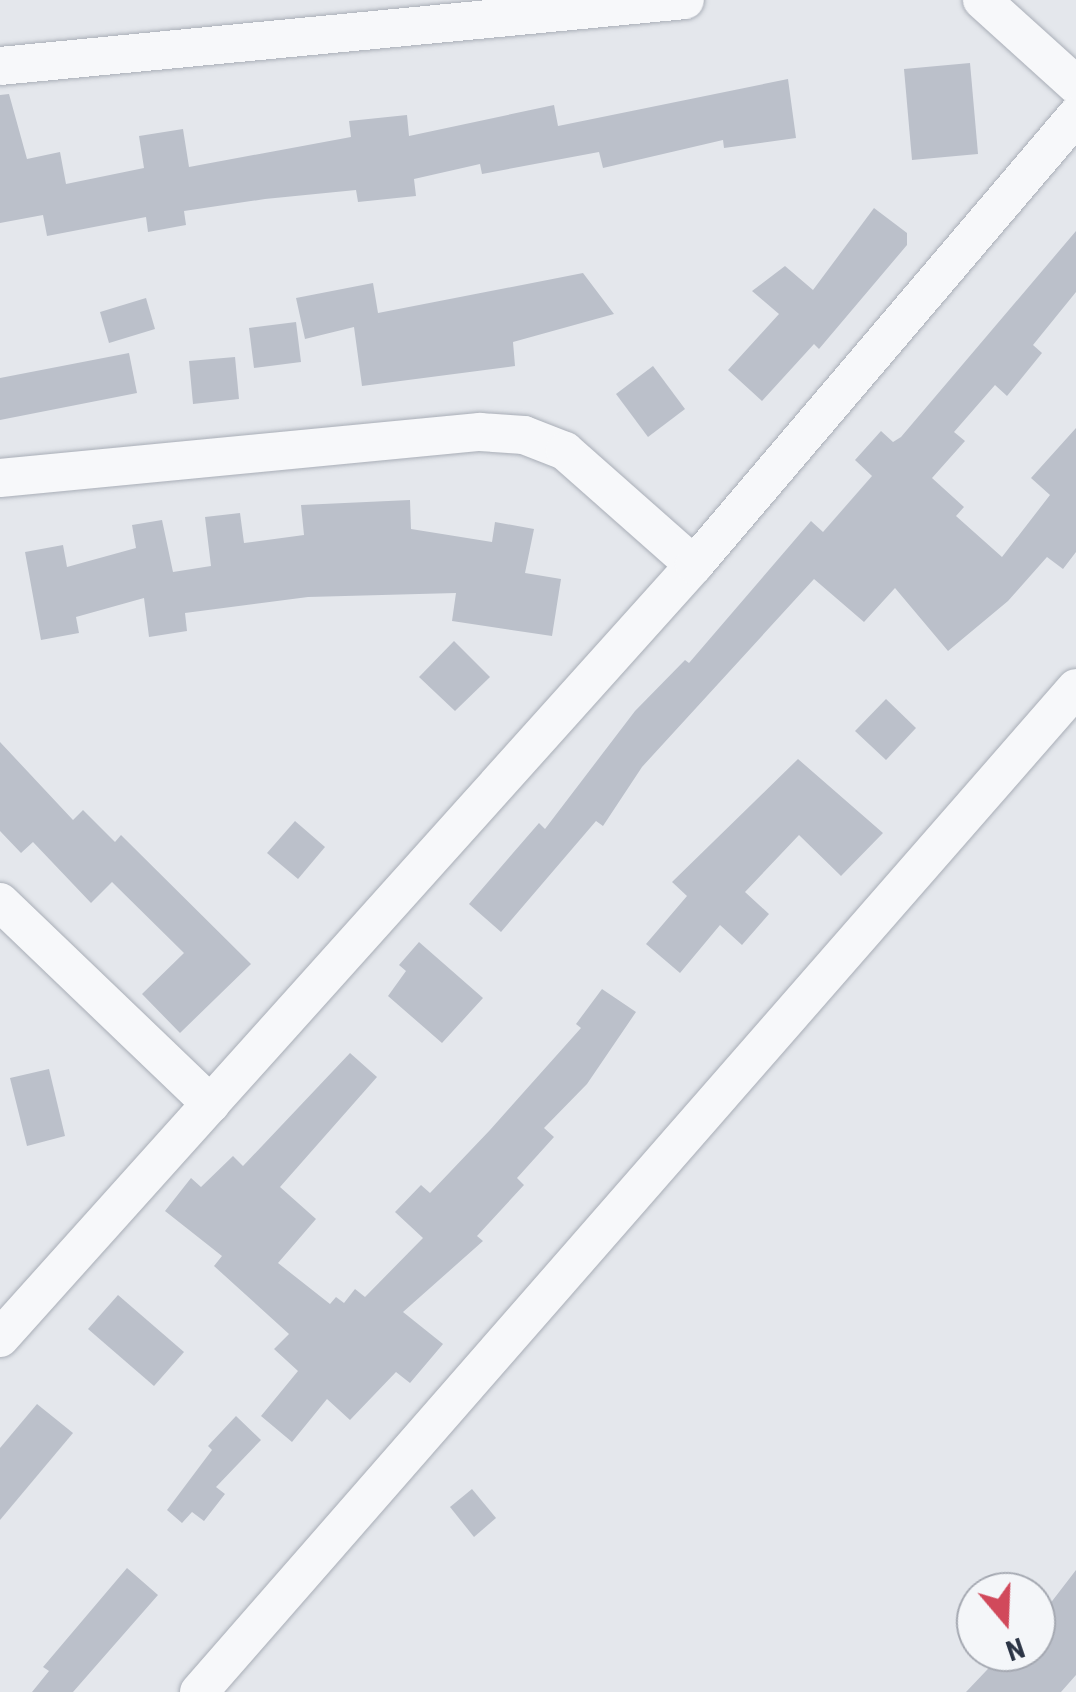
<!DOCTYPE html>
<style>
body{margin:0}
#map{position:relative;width:1076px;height:1692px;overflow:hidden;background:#e4e7ec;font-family:"Roboto Condensed",sans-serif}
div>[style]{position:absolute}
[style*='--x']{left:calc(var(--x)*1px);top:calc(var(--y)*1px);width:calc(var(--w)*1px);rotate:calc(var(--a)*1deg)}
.building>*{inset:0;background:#bbc0ca}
.roads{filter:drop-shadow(0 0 2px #a9aeb7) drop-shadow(0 0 2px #a9aeb7)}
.minor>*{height:38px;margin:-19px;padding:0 19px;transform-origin:19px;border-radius:19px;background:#f7f8fa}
span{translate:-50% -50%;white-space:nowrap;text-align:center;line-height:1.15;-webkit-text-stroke:8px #f4f6f9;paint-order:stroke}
.north{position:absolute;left:956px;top:1572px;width:100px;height:100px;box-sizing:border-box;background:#f4f6f9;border:2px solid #a4a8b1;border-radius:50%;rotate:161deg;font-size:28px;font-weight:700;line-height:40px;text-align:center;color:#2b3445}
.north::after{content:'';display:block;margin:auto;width:35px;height:45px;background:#d1495b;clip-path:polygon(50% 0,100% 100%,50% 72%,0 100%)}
</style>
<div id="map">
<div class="building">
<i style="clip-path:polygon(970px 63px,978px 154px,912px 160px,904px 69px)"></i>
<i style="clip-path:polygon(788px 79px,796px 138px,724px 148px,723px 140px,603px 168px,599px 152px,482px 174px,480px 164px,414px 179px,416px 196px,358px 202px,356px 190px,265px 199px,184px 211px,186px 225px,148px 232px,146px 217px,47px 236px,43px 215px,0 223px,0 95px,9px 94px,27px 159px,60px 152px,66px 184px,144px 168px,139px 136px,183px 129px,189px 167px,351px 137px,349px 121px,407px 115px,409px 136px,554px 105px,558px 126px)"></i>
<i style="clip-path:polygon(874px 208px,907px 233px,907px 245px,819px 349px,814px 344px,762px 401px,728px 370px,779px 314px,752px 291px,785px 266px,813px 290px)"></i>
<i style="clip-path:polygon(1076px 231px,1076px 292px,1033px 345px,1042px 353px,1007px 396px,995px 385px,954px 432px,965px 441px,932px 478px,964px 507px,956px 516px,1002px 557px,1050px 495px,1031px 478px,1076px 428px,1076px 552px,1063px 569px,1047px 557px,1008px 601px,948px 651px,895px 588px,864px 622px,814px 579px,642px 767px,603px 826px,596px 821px,501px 932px,469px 904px,539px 823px,545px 829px,635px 711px,685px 660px,689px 663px,811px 521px,823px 532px,872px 476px,855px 460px,881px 431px,893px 442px,901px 437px)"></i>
<i style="clip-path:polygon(583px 273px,614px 314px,513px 342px,515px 366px,362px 386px,354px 327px,305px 339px,296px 298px,373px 283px,378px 313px)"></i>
<i style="clip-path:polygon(146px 298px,155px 329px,109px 343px,100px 312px)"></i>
<i style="clip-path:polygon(296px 322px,301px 362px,254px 368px,249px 328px)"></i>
<i style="clip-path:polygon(129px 353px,137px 393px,0 420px,0 378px)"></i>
<i style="clip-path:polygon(235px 357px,239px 399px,193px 404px,189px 361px)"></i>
<i style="clip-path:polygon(653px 366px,685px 409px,648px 437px,616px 394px)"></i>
<i style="clip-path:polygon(410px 500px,411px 529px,492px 542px,495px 522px,534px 529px,525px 573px,561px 579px,552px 636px,452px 621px,456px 593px,308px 597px,185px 613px,187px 631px,149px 637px,144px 598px,76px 617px,79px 633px,41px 640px,25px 552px,63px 545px,67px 567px,136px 548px,132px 525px,162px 520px,173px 572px,211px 566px,205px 517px,240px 513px,244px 543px,304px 535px,301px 505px)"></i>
<i style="clip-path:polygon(454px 641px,490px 677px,455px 711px,419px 677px)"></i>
<i style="clip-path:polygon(886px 699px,916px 728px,886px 760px,855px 731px)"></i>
<i style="clip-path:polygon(0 742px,73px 820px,83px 810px,115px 842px,121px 835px,251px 964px,180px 1033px,142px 994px,184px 953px,112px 882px,91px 903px,33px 842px,21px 853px,0 831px)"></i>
<i style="clip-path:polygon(798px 759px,883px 833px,841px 876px,799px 835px,745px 892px,769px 914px,742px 945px,720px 925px,680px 973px,646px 944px,687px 896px,672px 882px)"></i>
<i style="clip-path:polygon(295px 821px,325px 847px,298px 879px,267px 853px)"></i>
<i style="clip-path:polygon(419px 942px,483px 998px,442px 1043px,388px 996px,406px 971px,399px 965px)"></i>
<i style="clip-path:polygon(602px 989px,636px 1012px,587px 1084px,544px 1128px,554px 1137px,517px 1178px,524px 1185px,477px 1236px,483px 1241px,403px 1312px,443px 1344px,410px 1383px,396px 1372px,350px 1420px,327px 1399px,292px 1442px,261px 1416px,298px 1371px,274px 1349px,289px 1334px,214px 1266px,222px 1256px,165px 1211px,191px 1178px,201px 1187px,233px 1156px,243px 1166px,350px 1053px,377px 1077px,280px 1187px,316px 1219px,278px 1263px,330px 1304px,336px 1297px,344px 1303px,355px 1289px,365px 1297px,423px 1238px,395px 1212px,421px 1185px,430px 1193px,490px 1130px,581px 1028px,576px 1024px)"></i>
<i style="clip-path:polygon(49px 1069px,65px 1136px,27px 1146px,10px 1078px)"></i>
<i style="clip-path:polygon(118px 1295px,184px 1352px,154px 1386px,88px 1329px)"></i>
<i style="clip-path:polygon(37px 1404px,73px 1433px,0 1520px,0 1448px)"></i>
<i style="clip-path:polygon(236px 1416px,261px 1440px,216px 1487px,225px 1494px,204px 1521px,192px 1512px,182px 1523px,167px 1510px,212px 1450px,208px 1446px)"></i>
<i style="clip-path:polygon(472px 1489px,496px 1518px,474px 1537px,450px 1507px)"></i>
<i style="clip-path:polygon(127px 1568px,158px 1595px,73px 1692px,32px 1692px,49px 1671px,43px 1667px)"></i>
<i style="clip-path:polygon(1076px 1570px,1076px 1675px,1061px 1692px,966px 1692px,1004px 1652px,1036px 1652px,1036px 1622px)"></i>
</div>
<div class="roads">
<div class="minor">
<i style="--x:982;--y:0;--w:127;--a:42.1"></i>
<i style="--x:0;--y:66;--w:688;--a:-5.5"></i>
<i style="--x:0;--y:478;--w:482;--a:-5.5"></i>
<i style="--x:480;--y:432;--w:44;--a:3.9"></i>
<i style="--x:524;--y:435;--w:44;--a:21.3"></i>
<i style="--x:565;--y:451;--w:172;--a:41.5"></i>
<i style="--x:0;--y:902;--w:292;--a:43.8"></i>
<i style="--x:0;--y:1338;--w:1039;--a:-48.08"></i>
<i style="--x:694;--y:565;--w:590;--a:-49.61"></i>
<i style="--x:199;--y:1692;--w:1333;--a:-48.86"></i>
</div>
</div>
<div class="north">N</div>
</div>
